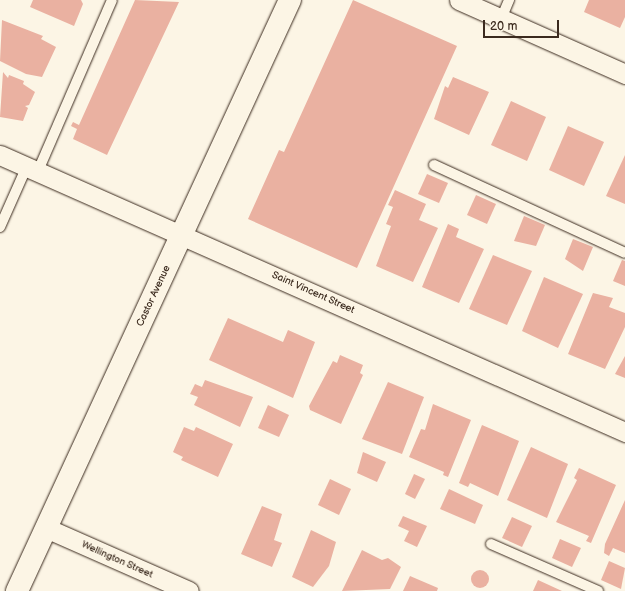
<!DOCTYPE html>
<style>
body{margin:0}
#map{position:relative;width:625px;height:591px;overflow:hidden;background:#fcf5e5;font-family:"Balsamiq Sans",sans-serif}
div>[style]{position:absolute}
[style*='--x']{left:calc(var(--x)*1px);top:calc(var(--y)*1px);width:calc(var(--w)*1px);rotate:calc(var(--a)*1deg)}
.building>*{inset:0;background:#eab1a1}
.round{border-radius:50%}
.roads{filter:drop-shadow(0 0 1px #3b2a1e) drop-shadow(0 0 1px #3b2a1e)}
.service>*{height:10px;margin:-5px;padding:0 5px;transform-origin:5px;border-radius:5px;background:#fcf5e5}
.minor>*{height:19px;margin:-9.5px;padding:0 9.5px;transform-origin:9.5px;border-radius:9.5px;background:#fcf5e5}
.secondary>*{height:22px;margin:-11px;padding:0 11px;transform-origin:11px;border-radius:11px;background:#fcf5e5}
span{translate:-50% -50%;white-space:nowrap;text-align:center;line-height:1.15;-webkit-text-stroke:4px #fcf5e5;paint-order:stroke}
.street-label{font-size:10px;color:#3b2a1e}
.scale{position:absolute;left:483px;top:20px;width:76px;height:18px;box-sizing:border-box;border:2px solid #3b2a1e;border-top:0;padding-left:5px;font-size:12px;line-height:14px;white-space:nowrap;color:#3b2a1e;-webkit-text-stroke:3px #fcf5e5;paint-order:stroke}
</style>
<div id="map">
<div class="building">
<i style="clip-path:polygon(33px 0,81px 0,83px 4px,74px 26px,30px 7px)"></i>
<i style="clip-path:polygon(135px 0,179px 2px,107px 155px,73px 139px,77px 129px,71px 126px,73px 122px,79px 125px)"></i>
<i style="clip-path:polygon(353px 0,457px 46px,357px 268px,248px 219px,279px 150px,284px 152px)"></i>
<i style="clip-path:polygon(589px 0,625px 0,625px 17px,620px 28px,584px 12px)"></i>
<i style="clip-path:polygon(2px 20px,43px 36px,41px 39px,56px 47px,42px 77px,26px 74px,0 61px)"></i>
<i style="clip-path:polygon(3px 72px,8px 78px,9px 75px,24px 81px,23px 84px,35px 92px,29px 105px,25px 106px,28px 108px,23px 121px,0 117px)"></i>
<i style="clip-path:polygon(453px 77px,489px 92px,469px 135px,434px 119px,445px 86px,448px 88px)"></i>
<i style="clip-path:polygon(511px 101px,546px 117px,527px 161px,491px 145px)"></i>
<i style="clip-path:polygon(568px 126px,604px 142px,584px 186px,549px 170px)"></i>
<i style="clip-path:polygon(625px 155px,625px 204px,606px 196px)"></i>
<i style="clip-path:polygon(427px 174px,448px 183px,439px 203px,418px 194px)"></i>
<i style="clip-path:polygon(395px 190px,426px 204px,419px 220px,438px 228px,413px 282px,376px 266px,391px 226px,386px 224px,393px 207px,388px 205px)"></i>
<i style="clip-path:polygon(476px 195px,496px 204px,487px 224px,467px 215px)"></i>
<i style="clip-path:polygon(524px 216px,545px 225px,536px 246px,514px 241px)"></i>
<i style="clip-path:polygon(448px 224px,459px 229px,456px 237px,484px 249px,459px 303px,422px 287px)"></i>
<i style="clip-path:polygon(573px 239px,593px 247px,583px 271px,565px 259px)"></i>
<i style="clip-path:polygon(493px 255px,532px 271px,507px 325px,469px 309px)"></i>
<i style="clip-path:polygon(622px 260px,625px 261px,625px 286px,613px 281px)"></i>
<i style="clip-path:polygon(544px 277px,583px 294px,558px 348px,522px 331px)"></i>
<i style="clip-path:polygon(593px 293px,613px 298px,609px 307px,625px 313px,625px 327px,605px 369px,568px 354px)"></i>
<i style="clip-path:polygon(228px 318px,283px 342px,288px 330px,315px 342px,293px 398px,209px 360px)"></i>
<i style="clip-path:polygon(340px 355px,363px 365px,360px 373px,363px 375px,341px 424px,310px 410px,309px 406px,333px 361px,337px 363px)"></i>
<i style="clip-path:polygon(625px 356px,625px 378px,615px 374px)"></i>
<i style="clip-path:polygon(205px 380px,253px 397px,240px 427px,194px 405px,198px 397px,190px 394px,195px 384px,202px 387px)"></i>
<i style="clip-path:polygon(388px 382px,424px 397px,402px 454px,362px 439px)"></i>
<i style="clip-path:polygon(433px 404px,471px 420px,448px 477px,443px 475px,444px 472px,409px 457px,421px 429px,425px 430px)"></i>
<i style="clip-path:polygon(268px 405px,289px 415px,279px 437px,258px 428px)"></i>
<i style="clip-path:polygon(482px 425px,519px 441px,498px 496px,470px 483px,468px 487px,459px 483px)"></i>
<i style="clip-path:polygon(184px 427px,194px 431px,196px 427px,233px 444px,218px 477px,181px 460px,183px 457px,173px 452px)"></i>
<i style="clip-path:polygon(531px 447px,568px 464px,547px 518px,507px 500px)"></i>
<i style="clip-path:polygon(363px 452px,386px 462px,377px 482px,357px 473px)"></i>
<i style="clip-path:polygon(579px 468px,616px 485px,591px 543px,586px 541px,589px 536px,556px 522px,577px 480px,574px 478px)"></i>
<i style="clip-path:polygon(414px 474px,425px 479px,415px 499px,405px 494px)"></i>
<i style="clip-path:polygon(330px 479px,351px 489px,339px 515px,318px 505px)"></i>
<i style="clip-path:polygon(449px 489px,483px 505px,475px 524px,440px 509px)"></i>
<i style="clip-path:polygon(625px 500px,625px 553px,613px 548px,609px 556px,604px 553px,605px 544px)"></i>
<i style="clip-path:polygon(262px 506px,282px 514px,274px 540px,282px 543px,272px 567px,241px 554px)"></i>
<i style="clip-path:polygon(403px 516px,427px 526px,417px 547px,404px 541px,409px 531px,398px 526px)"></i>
<i style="clip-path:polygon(512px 517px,532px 526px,522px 547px,502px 538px)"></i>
<i style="clip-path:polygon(311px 530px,336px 542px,329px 566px,313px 587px,292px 577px)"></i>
<i style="clip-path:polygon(560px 539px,581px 548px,572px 567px,552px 558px)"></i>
<i style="clip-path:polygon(362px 550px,382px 560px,388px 558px,401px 567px,390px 589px,342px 591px)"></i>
<i style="clip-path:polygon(609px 561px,625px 568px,621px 589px,601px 580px)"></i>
<i class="round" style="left:471px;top:570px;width:18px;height:18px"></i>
<i style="clip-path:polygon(410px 576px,438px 588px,437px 591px,403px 591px)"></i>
<i style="clip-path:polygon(538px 580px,562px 591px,533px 591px)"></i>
</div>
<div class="roads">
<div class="service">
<i style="--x:501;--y:19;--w:21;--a:-67"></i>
<i style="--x:434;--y:165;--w:210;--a:24.7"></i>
<i style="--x:38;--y:171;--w:186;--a:-66.6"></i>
<i style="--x:0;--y:227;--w:67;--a:-66.1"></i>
<i style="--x:491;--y:544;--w:117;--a:23.7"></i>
</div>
<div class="minor">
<i style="--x:459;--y:0;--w:182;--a:24"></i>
<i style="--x:0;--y:155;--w:684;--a:23.9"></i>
<i style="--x:46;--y:528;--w:156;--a:23.8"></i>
</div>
<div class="secondary">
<i style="--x:17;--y:591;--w:651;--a:-65.21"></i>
</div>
</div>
<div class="street-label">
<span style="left:313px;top:293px;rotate:24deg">Saint Vincent Street</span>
<span style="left:154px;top:296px;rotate:-65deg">Castor Avenue</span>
<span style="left:117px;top:560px;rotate:24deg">Wellington Street</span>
</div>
<div class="scale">20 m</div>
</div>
